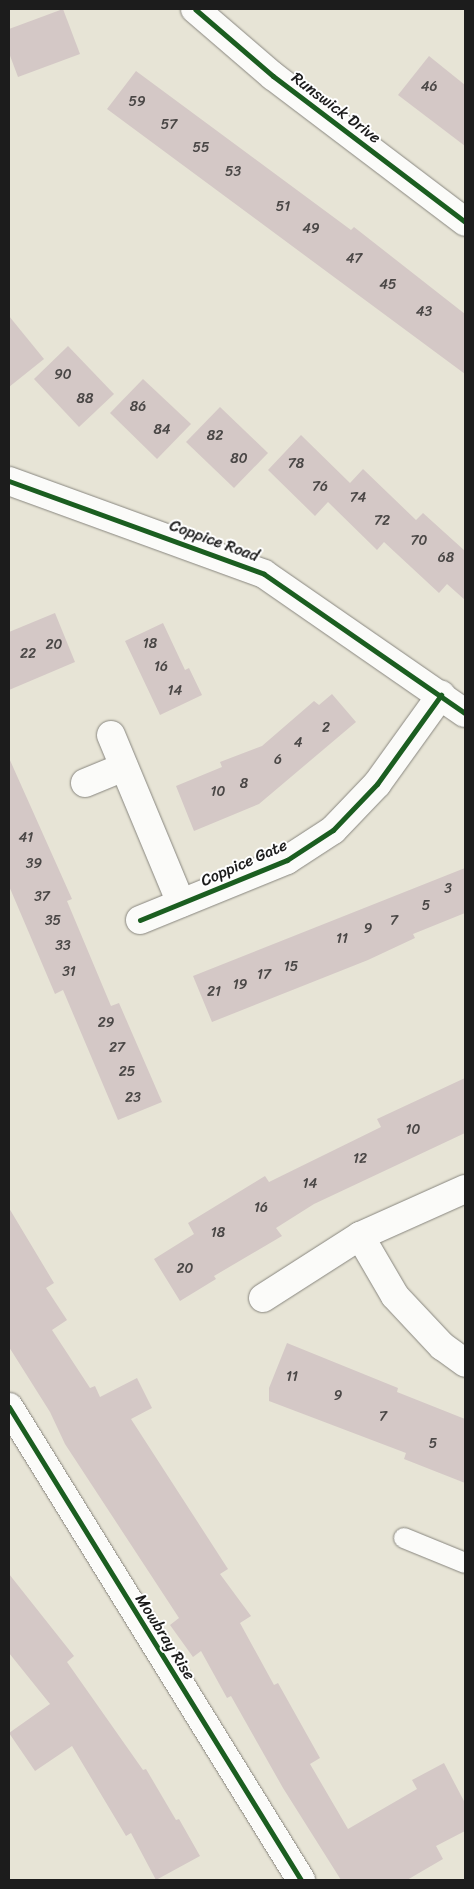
<!DOCTYPE html>
<style>
body{margin:0}
#map{position:relative;width:474px;height:1889px;overflow:hidden;background:#e7e4d6;font-family:Sriracha,sans-serif}
div>[style]{position:absolute}
[style*='--x']{left:calc(var(--x)*1px);top:calc(var(--y)*1px);width:calc(var(--w)*1px);rotate:calc(var(--a)*1deg)}
.building>*{inset:0;background:#d4c8c6}
.roads{filter:drop-shadow(0 0 1px #88867f) drop-shadow(0 0 1px #88867f)}
.service>*{height:20px;margin:-10px;padding:0 10px;transform-origin:10px;border-radius:10px;background:#fbfbf9}
.minor>*{height:28px;margin:-14px;padding:0 14px;transform-origin:14px;border-radius:14px;background:#fbfbf9}
.tertiary>*{height:28px;margin:-14px;padding:0 14px;transform-origin:14px;border-radius:14px;background:#fbfbf9}
.cycleway>*{height:5px;margin:-2.5px;padding:0 2.5px;transform-origin:2.5px;border-radius:2.5px;background:#1b5e20}
span{translate:-50% -50%;white-space:nowrap;text-align:center;line-height:1.15;-webkit-text-stroke:4px #fff;paint-order:stroke}
.number-label{font-size:14px;color:#4a4746}
.number-label span{-webkit-text-stroke-width:0}
.street-label{font-size:16px;color:#1c1c1c}
.frame{position:absolute;inset:0;border:10px solid #1c1c1c;pointer-events:none}
</style>
<div id="map">
<div class="building">
<i style="clip-path:polygon(63px 9px,80px 54px,18px 77px,9px 53px,9px 29px)"></i>
<i style="clip-path:polygon(429px 56px,465px 85px,465px 146px,398px 95px)"></i>
<i style="clip-path:polygon(136px 71px,351px 230px,354px 227px,465px 314px,465px 374px,107px 109px)"></i>
<i style="clip-path:polygon(9px 316px,44px 359px,9px 387px)"></i>
<i style="clip-path:polygon(68px 346px,114px 394px,79px 427px,34px 379px)"></i>
<i style="clip-path:polygon(143px 379px,191px 424px,157px 459px,110px 413px)"></i>
<i style="clip-path:polygon(220px 407px,268px 453px,234px 488px,186px 442px)"></i>
<i style="clip-path:polygon(301px 435px,350px 483px,363px 469px,416px 520px,423px 513px,465px 551px,465px 600px,447px 584px,439px 593px,384px 542px,377px 550px,328px 502px,315px 516px,268px 470px)"></i>
<i style="clip-path:polygon(55px 613px,75px 662px,9px 690px,9px 632px)"></i>
<i style="clip-path:polygon(163px 623px,185px 670px,189px 668px,202px 695px,160px 715px,125px 641px)"></i>
<i style="clip-path:polygon(332px 694px,356px 722px,259px 804px,194px 831px,176px 786px,222px 767px,220px 762px,262px 746px,314px 701px,319px 705px)"></i>
<i style="clip-path:polygon(9px 758px,72px 899px,67px 901px,111px 1006px,119px 1003px,162px 1102px,118px 1120px,63px 990px,55px 994px,9px 886px)"></i>
<i style="clip-path:polygon(465px 868px,465px 913px,413px 934px,415px 938px,368px 960px,212px 1022px,193px 976px)"></i>
<i style="clip-path:polygon(465px 1078px,465px 1133px,314px 1204px,276px 1228px,282px 1236px,214px 1276px,216px 1279px,180px 1301px,154px 1259px,194px 1234px,188px 1223px,265px 1176px,269px 1182px,381px 1127px,377px 1119px)"></i>
<i style="clip-path:polygon(9px 1208px,54px 1283px,46px 1288px,67px 1320px,52px 1330px,90px 1388px,95px 1386px,100px 1397px,137px 1378px,152px 1408px,131px 1419px,228px 1569px,220px 1574px,251px 1616px,240px 1623px,274px 1685px,278px 1683px,320px 1758px,310px 1764px,348px 1829px,417px 1789px,412px 1780px,444px 1763px,465px 1803px,465px 1831px,436px 1846px,443px 1859px,407px 1880px,341px 1880px,283px 1788px,231px 1696px,227px 1698px,201px 1651px,193px 1657px,170px 1625px,179px 1618px,65px 1444px,50px 1412px,9px 1347px)"></i>
<i style="clip-path:polygon(287px 1343px,398px 1388px,397px 1392px,465px 1419px,465px 1483px,404px 1459px,406px 1453px,269px 1401px,269px 1388px)"></i>
<i style="clip-path:polygon(9px 1574px,74px 1656px,67px 1662px,143px 1770px,146px 1769px,176px 1820px,179px 1819px,200px 1856px,156px 1880px,131px 1833px,126px 1836px,72px 1746px,35px 1771px,9px 1733px,50px 1704px,9px 1653px)"></i>
</div>
<div class="roads">
<div class="service">
<i style="--x:404;--y:1538;--w:66;--a:22.3"></i>
</div>
<div class="minor">
<i style="--x:195;--y:9;--w:103;--a:40.7"></i>
<i style="--x:273;--y:76;--w:241;--a:37.2"></i>
<i style="--x:111;--y:735;--w:182;--a:67.4"></i>
<i style="--x:85;--y:783;--w:42;--a:-22.3"></i>
<i style="--x:140;--y:920;--w:159;--a:-22.2"></i>
<i style="--x:287;--y:860;--w:55;--a:-33.1"></i>
<i style="--x:333;--y:830;--w:64;--a:-46.3"></i>
<i style="--x:377;--y:784;--w:110;--a:-54.3"></i>
<i style="--x:360;--y:1236;--w:69;--a:59.7"></i>
<i style="--x:395;--y:1296;--w:69;--a:46.8"></i>
<i style="--x:442;--y:1346;--w:29;--a:36"></i>
<i style="--x:263;--y:1298;--w:115;--a:-32.6"></i>
<i style="--x:360;--y:1236;--w:115;--a:-24.1"></i>
<i style="--x:9;--y:1407;--w:556;--a:58.31"></i>
</div>
<div class="tertiary">
<i style="--x:9;--y:481;--w:271;--a:20"></i>
<i style="--x:264;--y:574;--w:244;--a:34.7"></i>
</div>
</div>
<div class="cycleway">
<i style="--x:195;--y:9;--w:103;--a:40.7"></i>
<i style="--x:273;--y:76;--w:241;--a:37.2"></i>
<i style="--x:9;--y:481;--w:271;--a:20"></i>
<i style="--x:264;--y:574;--w:244;--a:34.7"></i>
<i style="--x:140;--y:920;--w:159;--a:-22.2"></i>
<i style="--x:287;--y:860;--w:55;--a:-33.1"></i>
<i style="--x:333;--y:830;--w:64;--a:-46.3"></i>
<i style="--x:377;--y:784;--w:110;--a:-54.3"></i>
<i style="--x:9;--y:1407;--w:556;--a:58.31"></i>
</div>
<div class="number-label">
<span style="left:429px;top:87px">46</span>
<span style="left:137px;top:102px">59</span>
<span style="left:169px;top:125px">57</span>
<span style="left:201px;top:148px">55</span>
<span style="left:233px;top:172px">53</span>
<span style="left:283px;top:207px">51</span>
<span style="left:311px;top:229px">49</span>
<span style="left:354px;top:259px">47</span>
<span style="left:388px;top:285px">45</span>
<span style="left:424px;top:312px">43</span>
<span style="left:63px;top:375px">90</span>
<span style="left:85px;top:399px">88</span>
<span style="left:138px;top:407px">86</span>
<span style="left:162px;top:430px">84</span>
<span style="left:215px;top:436px">82</span>
<span style="left:239px;top:459px">80</span>
<span style="left:296px;top:464px">78</span>
<span style="left:320px;top:487px">76</span>
<span style="left:358px;top:498px">74</span>
<span style="left:382px;top:521px">72</span>
<span style="left:419px;top:541px">70</span>
<span style="left:446px;top:558px">68</span>
<span style="left:150px;top:644px">18</span>
<span style="left:54px;top:645px">20</span>
<span style="left:28px;top:654px">22</span>
<span style="left:161px;top:667px">16</span>
<span style="left:175px;top:691px">14</span>
<span style="left:326px;top:728px">2</span>
<span style="left:298px;top:743px">4</span>
<span style="left:278px;top:760px">6</span>
<span style="left:244px;top:784px">8</span>
<span style="left:218px;top:792px">10</span>
<span style="left:26px;top:838px">41</span>
<span style="left:34px;top:864px">39</span>
<span style="left:448px;top:889px">3</span>
<span style="left:42px;top:897px">37</span>
<span style="left:426px;top:906px">5</span>
<span style="left:53px;top:921px">35</span>
<span style="left:394px;top:921px">7</span>
<span style="left:368px;top:929px">9</span>
<span style="left:342px;top:939px">11</span>
<span style="left:63px;top:946px">33</span>
<span style="left:291px;top:967px">15</span>
<span style="left:69px;top:972px">31</span>
<span style="left:264px;top:975px">17</span>
<span style="left:240px;top:985px">19</span>
<span style="left:214px;top:992px">21</span>
<span style="left:106px;top:1023px">29</span>
<span style="left:117px;top:1048px">27</span>
<span style="left:127px;top:1072px">25</span>
<span style="left:133px;top:1098px">23</span>
<span style="left:413px;top:1130px">10</span>
<span style="left:360px;top:1159px">12</span>
<span style="left:310px;top:1184px">14</span>
<span style="left:261px;top:1208px">16</span>
<span style="left:218px;top:1233px">18</span>
<span style="left:185px;top:1269px">20</span>
<span style="left:292px;top:1377px">11</span>
<span style="left:338px;top:1396px">9</span>
<span style="left:383px;top:1417px">7</span>
<span style="left:433px;top:1444px">5</span>
</div>
<div class="street-label">
<span style="left:336px;top:108px;rotate:37deg">Runswick Drive</span>
<span style="left:214px;top:541px;rotate:20deg">Coppice Road</span>
<span style="left:244px;top:863px;rotate:-24deg">Coppice Gate</span>
<span style="left:165px;top:1637px;rotate:58deg">Mowbray Rise</span>
</div>
<div class="frame"></div>
</div>
